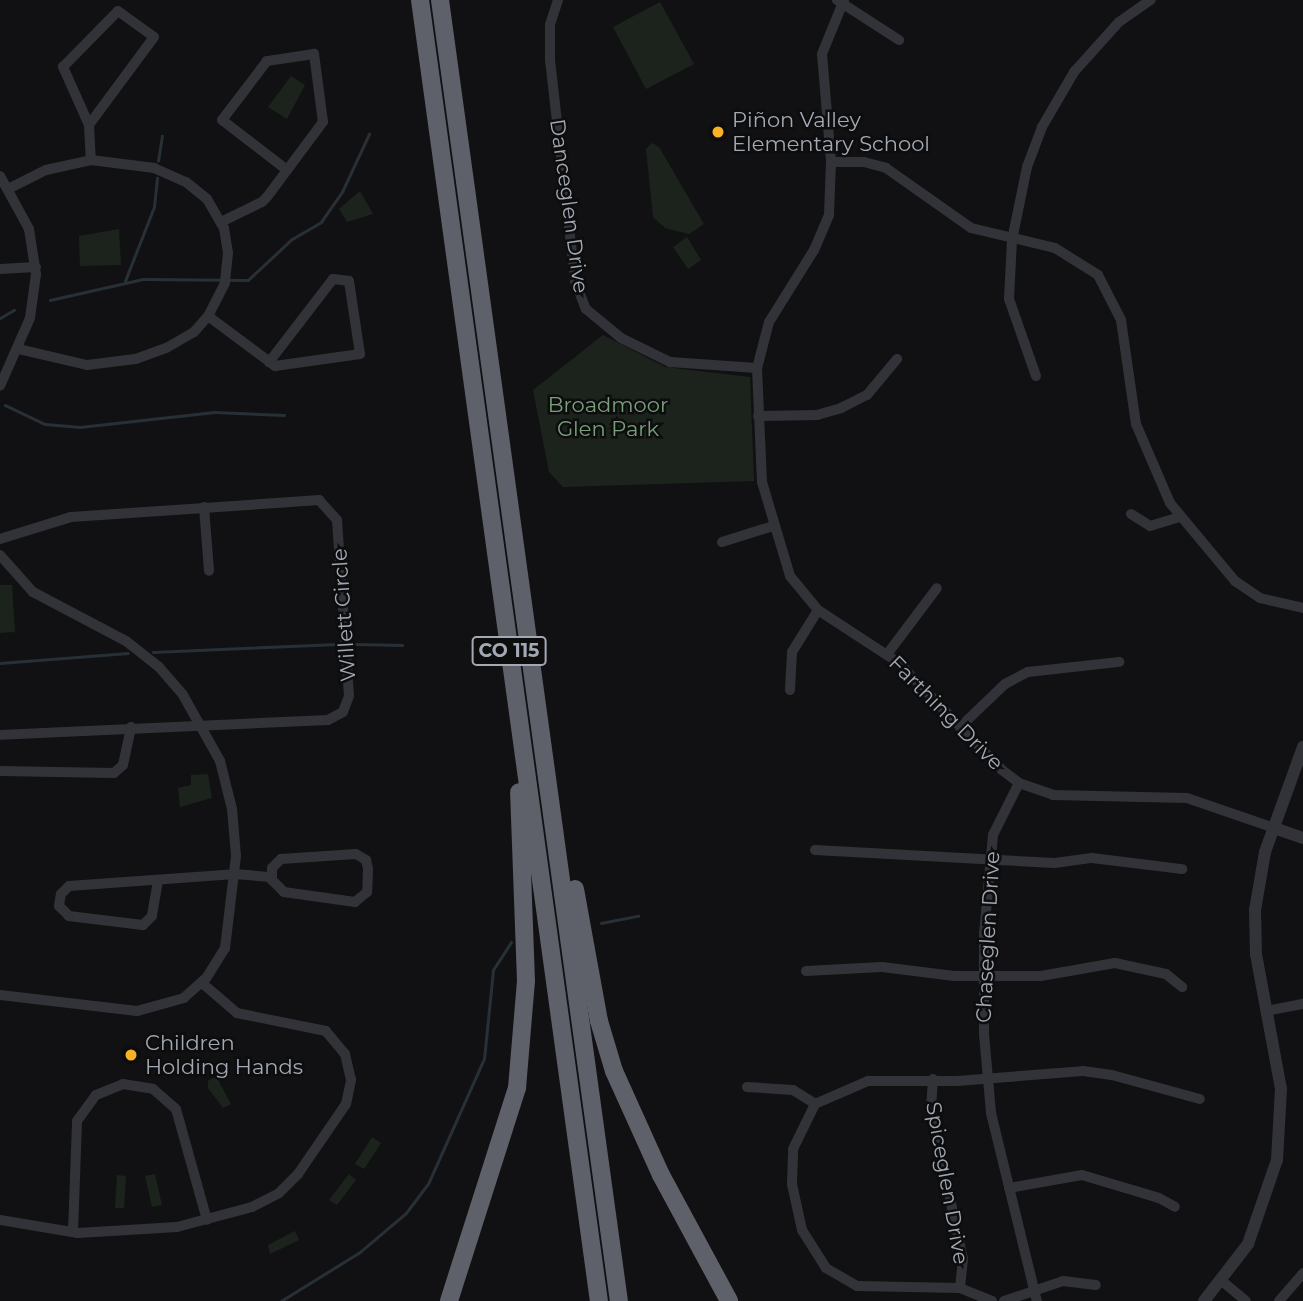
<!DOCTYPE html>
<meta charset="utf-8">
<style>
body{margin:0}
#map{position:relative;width:1303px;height:1301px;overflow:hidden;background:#111113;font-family:Montserrat,sans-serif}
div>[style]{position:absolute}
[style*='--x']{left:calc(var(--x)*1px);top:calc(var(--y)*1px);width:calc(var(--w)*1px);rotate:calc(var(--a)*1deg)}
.green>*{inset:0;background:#1c231d}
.stream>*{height:2.5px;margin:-1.25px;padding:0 1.25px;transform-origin:1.25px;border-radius:1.25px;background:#283037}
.minor>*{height:10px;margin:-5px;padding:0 5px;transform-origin:5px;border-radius:5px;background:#323338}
.tertiary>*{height:12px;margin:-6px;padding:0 6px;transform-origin:6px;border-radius:6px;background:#323338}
.motorway>*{height:18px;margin:-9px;padding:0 9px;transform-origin:9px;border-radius:9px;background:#5e6169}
.dots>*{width:19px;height:19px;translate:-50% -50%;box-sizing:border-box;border:4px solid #0d0d0e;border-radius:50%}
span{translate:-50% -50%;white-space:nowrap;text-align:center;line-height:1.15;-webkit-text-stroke:5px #0d0d0e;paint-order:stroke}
.shield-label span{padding:2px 5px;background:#0d0d0e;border:2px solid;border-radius:5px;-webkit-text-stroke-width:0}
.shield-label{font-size:19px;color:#a2a8b4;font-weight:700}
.poi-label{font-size:21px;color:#a2a8b4}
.left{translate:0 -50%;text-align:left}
.street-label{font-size:21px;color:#a2a8b4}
.park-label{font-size:21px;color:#78a07b}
</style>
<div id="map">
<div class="green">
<i style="clip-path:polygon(660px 2px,694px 64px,646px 89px,613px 27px)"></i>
<i style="clip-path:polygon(291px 76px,305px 85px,287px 119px,268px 107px)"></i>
<i style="clip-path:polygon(652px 143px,659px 147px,704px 224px,689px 234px,665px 228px,653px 217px,646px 149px)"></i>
<i style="clip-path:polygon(360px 191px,373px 214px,347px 222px,339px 209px)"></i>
<i style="clip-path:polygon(119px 229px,121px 265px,80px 266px,79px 236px)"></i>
<i style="clip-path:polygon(687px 237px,701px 260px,688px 269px,673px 247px)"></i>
<i style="clip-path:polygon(603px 335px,665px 367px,750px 377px,754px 481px,563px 487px,549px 472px,533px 390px)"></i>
<i style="clip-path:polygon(0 585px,12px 585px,15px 632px,0 633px)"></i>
<i style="clip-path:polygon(208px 774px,212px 798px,180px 807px,178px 788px,191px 785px,191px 775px)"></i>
<i style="clip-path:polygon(216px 1076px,231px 1104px,223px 1108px,208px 1088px,208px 1081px)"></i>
<i style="clip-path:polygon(372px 1137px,381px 1143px,364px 1169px,355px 1164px)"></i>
<i style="clip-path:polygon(155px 1174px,162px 1205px,152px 1207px,145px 1176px)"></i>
<i style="clip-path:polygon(349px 1174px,356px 1180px,337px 1205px,329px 1200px)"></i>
<i style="clip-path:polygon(117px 1175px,126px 1176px,124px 1208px,115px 1208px)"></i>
<i style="clip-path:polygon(295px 1231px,299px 1240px,270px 1254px,268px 1245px)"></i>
</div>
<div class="stream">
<i style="--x:158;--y:161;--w:25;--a:-81"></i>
<i style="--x:125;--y:281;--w:79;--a:-68.6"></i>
<i style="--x:154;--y:207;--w:29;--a:-84"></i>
<i style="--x:50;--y:300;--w:95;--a:-12.7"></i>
<i style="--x:143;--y:279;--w:105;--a:0.5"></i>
<i style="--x:248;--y:280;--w:60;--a:-43"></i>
<i style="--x:292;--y:239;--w:34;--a:-30"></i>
<i style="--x:321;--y:222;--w:37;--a:-55"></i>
<i style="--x:342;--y:192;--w:64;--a:-65"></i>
<i style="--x:0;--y:318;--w:16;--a:-30"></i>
<i style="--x:5;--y:405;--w:44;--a:25.4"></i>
<i style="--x:45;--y:424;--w:35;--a:5"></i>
<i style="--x:80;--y:427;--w:135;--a:-6.4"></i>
<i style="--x:214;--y:412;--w:70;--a:2.5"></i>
<i style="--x:356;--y:644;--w:46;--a:1.2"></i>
<i style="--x:153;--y:652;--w:185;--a:-2.5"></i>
<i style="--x:0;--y:663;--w:128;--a:-4.5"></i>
<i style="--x:601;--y:923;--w:38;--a:-11"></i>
<i style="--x:281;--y:1301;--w:93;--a:-31.8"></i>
<i style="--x:360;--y:1252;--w:60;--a:-40.3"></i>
<i style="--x:406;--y:1213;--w:36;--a:-53"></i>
<i style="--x:428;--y:1184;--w:137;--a:-65.9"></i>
<i style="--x:484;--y:1059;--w:89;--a:-84.2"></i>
<i style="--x:493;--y:970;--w:33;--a:-57"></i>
</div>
<div class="minor">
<i style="--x:558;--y:0;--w:26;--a:108"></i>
<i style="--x:550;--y:25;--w:35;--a:90"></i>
<i style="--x:550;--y:60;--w:222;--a:83.5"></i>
<i style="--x:575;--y:281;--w:30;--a:69"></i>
<i style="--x:586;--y:309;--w:45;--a:39.6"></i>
<i style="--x:621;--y:338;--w:55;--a:26.1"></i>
<i style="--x:670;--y:362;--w:87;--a:3.9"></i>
<i style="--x:837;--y:0;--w:74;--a:32.8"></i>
<i style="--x:844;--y:0;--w:58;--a:112.2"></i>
<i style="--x:822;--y:54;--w:108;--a:85.2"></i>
<i style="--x:831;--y:162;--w:53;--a:92.2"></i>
<i style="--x:829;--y:215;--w:38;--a:113"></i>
<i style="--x:814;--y:250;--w:85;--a:122"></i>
<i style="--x:769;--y:322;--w:48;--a:104.6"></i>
<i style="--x:757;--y:368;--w:114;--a:87.5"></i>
<i style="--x:762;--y:482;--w:98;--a:73.4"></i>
<i style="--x:790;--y:576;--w:44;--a:50.5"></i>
<i style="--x:818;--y:610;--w:97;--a:33.2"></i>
<i style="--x:899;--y:663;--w:149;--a:46.1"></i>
<i style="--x:1002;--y:770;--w:21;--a:37"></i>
<i style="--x:1019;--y:783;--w:36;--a:19"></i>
<i style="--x:1053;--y:795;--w:134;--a:1.3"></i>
<i style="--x:1187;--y:798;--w:92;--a:19"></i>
<i style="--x:89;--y:125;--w:64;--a:-114.1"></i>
<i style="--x:63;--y:67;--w:78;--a:-45.5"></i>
<i style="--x:118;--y:11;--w:44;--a:35.8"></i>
<i style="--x:154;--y:37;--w:109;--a:126.5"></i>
<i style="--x:89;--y:125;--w:35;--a:87"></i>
<i style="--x:831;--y:162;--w:33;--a:0"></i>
<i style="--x:864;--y:162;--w:23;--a:15"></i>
<i style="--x:886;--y:168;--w:104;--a:35.2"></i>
<i style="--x:971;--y:228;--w:86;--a:13.4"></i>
<i style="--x:1055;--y:248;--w:51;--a:32.1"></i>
<i style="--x:1098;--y:275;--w:51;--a:62.9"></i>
<i style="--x:1121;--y:320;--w:105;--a:81.8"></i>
<i style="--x:1136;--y:424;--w:86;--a:66.7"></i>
<i style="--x:1170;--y:503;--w:102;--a:50.2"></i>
<i style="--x:1235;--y:581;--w:30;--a:34"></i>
<i style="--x:1260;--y:598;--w:44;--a:13.1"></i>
<i style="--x:0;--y:176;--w:60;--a:61.3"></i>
<i style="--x:29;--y:229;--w:46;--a:81.2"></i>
<i style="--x:36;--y:274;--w:44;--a:97.8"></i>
<i style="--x:30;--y:318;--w:74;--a:113.8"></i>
<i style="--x:10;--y:188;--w:40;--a:-26.6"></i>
<i style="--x:46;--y:170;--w:46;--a:-12.5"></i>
<i style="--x:91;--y:160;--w:64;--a:7.2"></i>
<i style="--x:154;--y:168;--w:35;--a:24"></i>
<i style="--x:186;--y:182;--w:27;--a:39"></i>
<i style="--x:207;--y:199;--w:34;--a:60"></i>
<i style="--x:224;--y:228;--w:25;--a:81"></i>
<i style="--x:228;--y:253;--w:30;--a:96"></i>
<i style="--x:225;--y:283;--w:37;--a:117"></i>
<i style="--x:208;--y:316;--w:21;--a:131"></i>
<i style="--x:194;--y:332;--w:32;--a:150"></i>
<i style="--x:166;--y:348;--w:33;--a:160"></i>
<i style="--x:135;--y:359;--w:48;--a:172.9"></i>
<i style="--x:87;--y:365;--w:71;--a:-166.9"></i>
<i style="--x:221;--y:222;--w:46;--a:-26"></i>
<i style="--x:262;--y:202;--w:7;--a:-45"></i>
<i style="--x:267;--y:197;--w:94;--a:-53.3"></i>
<i style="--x:323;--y:122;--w:69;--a:-97.5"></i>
<i style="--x:314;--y:54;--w:48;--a:171.5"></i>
<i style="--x:267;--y:61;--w:74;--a:127.3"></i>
<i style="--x:222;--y:120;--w:82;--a:37.6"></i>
<i style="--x:0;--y:269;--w:36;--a:-3"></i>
<i style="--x:208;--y:316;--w:84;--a:36.7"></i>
<i style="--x:275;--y:366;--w:86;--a:-8"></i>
<i style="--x:360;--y:354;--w:74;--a:-98.6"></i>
<i style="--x:349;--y:281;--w:16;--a:-173"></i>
<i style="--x:333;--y:279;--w:105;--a:127.6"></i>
<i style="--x:1036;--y:376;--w:82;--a:-109.3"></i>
<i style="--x:1009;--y:299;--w:59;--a:-87.1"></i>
<i style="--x:1012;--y:240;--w:75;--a:-78.4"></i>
<i style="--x:1027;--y:167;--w:43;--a:-69.4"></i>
<i style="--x:1042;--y:127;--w:64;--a:-59.8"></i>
<i style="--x:1074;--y:72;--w:67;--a:-48"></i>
<i style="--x:1119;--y:22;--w:39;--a:-35"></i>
<i style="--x:758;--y:416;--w:59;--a:-1"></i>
<i style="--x:817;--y:415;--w:25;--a:-16"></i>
<i style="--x:841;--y:408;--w:29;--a:-27"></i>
<i style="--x:867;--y:395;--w:47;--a:-50.2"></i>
<i style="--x:204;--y:507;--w:64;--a:85.5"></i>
<i style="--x:1131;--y:514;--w:22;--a:32"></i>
<i style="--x:1150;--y:526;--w:30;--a:-17"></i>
<i style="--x:0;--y:539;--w:74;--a:-17.2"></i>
<i style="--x:71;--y:517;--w:249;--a:-3.9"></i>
<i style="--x:319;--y:500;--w:27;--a:48"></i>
<i style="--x:337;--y:520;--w:176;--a:86.1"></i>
<i style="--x:349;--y:696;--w:17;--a:111"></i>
<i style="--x:343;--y:712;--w:17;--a:152"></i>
<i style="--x:328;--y:720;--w:328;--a:177.4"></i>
<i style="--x:722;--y:542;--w:53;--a:-17.4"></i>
<i style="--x:0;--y:555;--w:50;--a:48.3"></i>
<i style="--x:33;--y:592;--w:105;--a:27.8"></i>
<i style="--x:126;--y:641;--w:42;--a:38.2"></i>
<i style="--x:159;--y:667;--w:37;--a:49"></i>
<i style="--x:183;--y:695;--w:76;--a:60.7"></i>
<i style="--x:220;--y:761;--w:49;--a:76"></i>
<i style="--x:232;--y:809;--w:47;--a:85.1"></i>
<i style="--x:236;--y:856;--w:93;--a:96.8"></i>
<i style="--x:225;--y:948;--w:36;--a:122"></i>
<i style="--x:206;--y:978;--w:30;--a:138"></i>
<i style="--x:184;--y:998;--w:49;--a:164.5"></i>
<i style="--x:137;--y:1011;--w:138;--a:-173.3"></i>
<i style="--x:888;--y:653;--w:81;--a:-53"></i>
<i style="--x:790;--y:690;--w:38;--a:-87"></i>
<i style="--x:792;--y:652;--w:49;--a:-58.2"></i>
<i style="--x:960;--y:727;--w:62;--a:-43.7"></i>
<i style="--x:1005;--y:684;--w:26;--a:-28"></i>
<i style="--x:1028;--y:672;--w:92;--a:-6.3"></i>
<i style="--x:0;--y:771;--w:114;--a:1"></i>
<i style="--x:114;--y:773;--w:12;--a:-42"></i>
<i style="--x:123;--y:765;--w:39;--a:-78"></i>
<i style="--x:1019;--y:783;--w:58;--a:116.6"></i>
<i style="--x:993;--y:835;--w:98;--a:95.2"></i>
<i style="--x:984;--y:933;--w:101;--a:90"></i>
<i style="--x:984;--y:1034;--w:79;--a:84.9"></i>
<i style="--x:991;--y:1113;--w:194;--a:76.3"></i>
<i style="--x:815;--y:850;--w:240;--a:3.1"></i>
<i style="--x:1055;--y:863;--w:37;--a:-8"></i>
<i style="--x:1092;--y:858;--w:91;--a:7"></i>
<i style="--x:356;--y:854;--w:12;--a:31"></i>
<i style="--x:366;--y:860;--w:9;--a:77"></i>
<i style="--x:368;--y:869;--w:23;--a:92"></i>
<i style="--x:367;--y:892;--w:16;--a:140"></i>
<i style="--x:355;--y:902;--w:72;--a:-172"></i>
<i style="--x:284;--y:892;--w:17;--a:-135"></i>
<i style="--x:272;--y:880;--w:12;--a:-90"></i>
<i style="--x:272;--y:868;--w:13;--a:-45"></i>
<i style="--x:281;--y:859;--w:75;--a:-3.8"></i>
<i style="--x:158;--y:881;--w:36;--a:100"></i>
<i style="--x:152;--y:916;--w:13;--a:135"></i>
<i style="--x:143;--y:925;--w:75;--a:-173.1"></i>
<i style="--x:69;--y:916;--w:14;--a:-135"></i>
<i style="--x:59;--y:906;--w:12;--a:-81"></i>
<i style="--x:61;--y:894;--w:11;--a:-45"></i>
<i style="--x:69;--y:886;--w:166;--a:-4.1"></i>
<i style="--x:235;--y:874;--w:36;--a:5"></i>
<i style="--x:806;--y:971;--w:76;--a:-3"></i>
<i style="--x:882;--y:967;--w:73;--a:7.1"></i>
<i style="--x:954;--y:976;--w:87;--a:0"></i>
<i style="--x:1041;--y:976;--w:75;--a:-10"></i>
<i style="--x:1115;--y:963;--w:52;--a:12.2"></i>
<i style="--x:1166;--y:974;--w:21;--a:39"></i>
<i style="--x:1266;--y:1011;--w:38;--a:-11"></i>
<i style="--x:933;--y:1079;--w:30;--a:94"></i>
<i style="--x:931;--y:1109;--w:153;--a:78"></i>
<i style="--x:963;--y:1259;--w:29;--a:96"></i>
<i style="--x:747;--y:1087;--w:46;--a:3.7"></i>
<i style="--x:793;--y:1090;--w:26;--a:32"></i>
<i style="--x:1009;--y:1188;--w:74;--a:-10.1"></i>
<i style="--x:1082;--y:1175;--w:80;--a:16.6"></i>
<i style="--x:1159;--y:1198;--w:18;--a:29"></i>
<i style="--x:0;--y:1220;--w:79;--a:9.5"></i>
<i style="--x:78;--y:1233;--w:99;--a:-3.5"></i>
<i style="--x:177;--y:1227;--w:78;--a:-14.9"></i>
<i style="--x:252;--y:1207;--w:30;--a:-27"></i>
<i style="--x:279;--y:1193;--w:27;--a:-45"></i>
<i style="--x:298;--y:1174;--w:85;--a:-55.6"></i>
<i style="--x:346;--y:1104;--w:25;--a:-78"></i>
<i style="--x:351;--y:1080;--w:27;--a:-103"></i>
<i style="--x:345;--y:1054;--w:30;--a:-130"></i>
<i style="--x:326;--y:1031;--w:91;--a:-168.6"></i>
<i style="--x:237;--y:1013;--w:46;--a:-139.4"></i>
<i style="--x:73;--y:1232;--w:111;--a:-87.9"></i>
<i style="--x:77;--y:1121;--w:32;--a:-54"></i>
<i style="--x:96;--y:1095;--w:29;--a:-22"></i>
<i style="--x:123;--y:1084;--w:30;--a:9"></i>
<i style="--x:153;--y:1089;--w:30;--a:41"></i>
<i style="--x:176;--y:1109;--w:115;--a:74.4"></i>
<i style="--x:1222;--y:1281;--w:31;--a:40"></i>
<i style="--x:992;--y:1301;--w:35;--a:-158"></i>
<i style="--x:960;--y:1288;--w:103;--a:-178.9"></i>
<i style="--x:857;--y:1286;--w:36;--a:-150"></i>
<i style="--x:826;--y:1268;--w:45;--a:-122.3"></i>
<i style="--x:802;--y:1230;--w:47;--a:-102.3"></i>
<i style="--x:792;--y:1184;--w:35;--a:-88"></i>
<i style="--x:793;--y:1149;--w:50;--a:-63.9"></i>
<i style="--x:815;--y:1104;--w:58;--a:-23.5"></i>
<i style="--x:868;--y:1081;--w:89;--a:0"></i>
<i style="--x:957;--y:1081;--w:126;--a:-4.5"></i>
<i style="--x:1083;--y:1071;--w:29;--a:8"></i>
<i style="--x:1112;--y:1075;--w:91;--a:15.3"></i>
<i style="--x:1004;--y:1301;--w:62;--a:-18.7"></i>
<i style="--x:1063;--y:1281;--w:33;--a:7"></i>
<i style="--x:1279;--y:1301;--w:37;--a:-49"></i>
</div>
<div class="tertiary">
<i style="--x:1274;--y:828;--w:31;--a:19"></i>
<i style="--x:1204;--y:1301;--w:72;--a:-52.3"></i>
<i style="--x:1248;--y:1244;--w:89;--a:-71"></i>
<i style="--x:1277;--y:1160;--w:71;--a:-86.8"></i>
<i style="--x:1281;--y:1089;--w:137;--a:-100.5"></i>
<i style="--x:1256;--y:954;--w:44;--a:-91.3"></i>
<i style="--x:1255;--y:910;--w:59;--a:-80.2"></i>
<i style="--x:1265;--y:852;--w:112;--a:-70.1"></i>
</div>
<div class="motorway">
<i style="--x:420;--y:0;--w:1313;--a:82.17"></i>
<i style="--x:440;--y:0;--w:1313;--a:82.17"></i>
<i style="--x:575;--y:889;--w:134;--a:79.7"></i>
<i style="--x:599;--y:1021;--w:52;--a:73.3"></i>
<i style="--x:614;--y:1071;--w:114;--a:65.7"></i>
<i style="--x:661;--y:1175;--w:143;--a:61.6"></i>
<i style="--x:449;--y:1301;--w:224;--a:-72.3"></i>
<i style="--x:517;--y:1088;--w:107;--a:-85.2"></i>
<i style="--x:526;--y:981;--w:189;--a:-92.1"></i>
</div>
<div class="dots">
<i style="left:718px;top:132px;background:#f7b325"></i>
<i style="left:131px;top:1055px;background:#f7b325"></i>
</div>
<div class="shield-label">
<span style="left:509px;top:651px">CO 115</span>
</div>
<div class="poi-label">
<span class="left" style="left:732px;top:132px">Piñon Valley<br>Elementary School</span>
<span class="left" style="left:145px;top:1055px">Children<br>Holding Hands</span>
</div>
<div class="street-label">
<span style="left:569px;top:206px;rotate:82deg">Danceglen Drive</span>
<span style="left:344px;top:615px;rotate:-94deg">Willett Circle</span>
<span style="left:946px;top:713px;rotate:45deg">Farthing Drive</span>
<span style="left:988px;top:937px;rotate:-87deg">Chaseglen Drive</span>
<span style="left:947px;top:1183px;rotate:80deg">Spiceglen Drive</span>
</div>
<div class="park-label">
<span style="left:608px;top:417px">Broadmoor<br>Glen Park</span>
</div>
</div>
